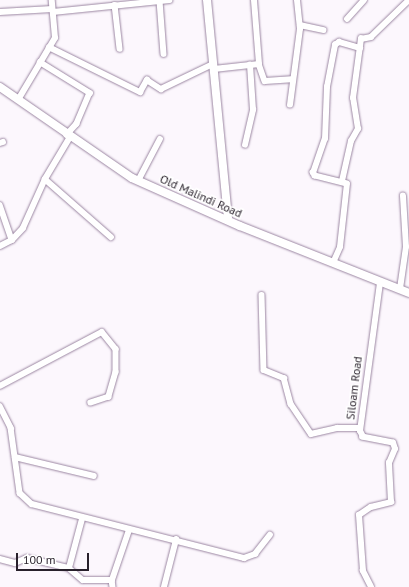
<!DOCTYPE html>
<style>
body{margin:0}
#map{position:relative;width:409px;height:587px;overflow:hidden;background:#fcf7fd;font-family:"PT Sans",sans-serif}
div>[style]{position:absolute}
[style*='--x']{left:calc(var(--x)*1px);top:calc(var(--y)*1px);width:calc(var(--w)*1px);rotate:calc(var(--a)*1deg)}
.roads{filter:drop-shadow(0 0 1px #9b86a2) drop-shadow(0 0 1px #9b86a2)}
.street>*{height:5.5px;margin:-2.75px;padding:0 2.75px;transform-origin:2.75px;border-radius:2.75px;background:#fff}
.secondary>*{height:8px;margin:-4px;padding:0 4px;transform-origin:4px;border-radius:4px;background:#fff}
span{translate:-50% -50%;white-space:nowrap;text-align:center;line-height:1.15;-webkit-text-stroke:3.5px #fff;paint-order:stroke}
.street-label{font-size:12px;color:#28202b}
.scale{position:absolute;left:16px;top:553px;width:73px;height:18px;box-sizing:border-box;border:2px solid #28202b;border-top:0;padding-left:5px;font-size:12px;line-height:14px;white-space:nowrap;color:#28202b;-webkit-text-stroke:3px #fff;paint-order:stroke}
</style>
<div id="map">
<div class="roads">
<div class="street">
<i style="--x:160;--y:1;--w:53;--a:85.7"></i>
<i style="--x:115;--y:5;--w:44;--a:83.5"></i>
<i style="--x:0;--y:12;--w:52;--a:-3.3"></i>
<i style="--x:53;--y:12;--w:117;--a:-5.9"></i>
<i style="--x:347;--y:19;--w:25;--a:-48"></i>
<i style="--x:300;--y:25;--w:24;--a:12"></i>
<i style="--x:49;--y:47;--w:102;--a:26.3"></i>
<i style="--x:140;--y:92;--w:14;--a:-60"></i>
<i style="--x:147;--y:80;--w:17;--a:33"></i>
<i style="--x:161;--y:89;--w:58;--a:-25.7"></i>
<i style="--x:40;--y:62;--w:59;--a:31.8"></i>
<i style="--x:90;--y:93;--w:34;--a:113"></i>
<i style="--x:77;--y:124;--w:15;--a:132"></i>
<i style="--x:259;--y:64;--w:18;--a:71"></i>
<i style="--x:265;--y:81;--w:26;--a:-4"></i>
<i style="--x:214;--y:69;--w:45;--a:-6.3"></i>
<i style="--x:259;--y:64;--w:64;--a:-94.5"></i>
<i style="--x:18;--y:100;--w:72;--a:-59.2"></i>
<i style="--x:55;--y:38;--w:38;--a:-95"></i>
<i style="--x:290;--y:105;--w:77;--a:-82.5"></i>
<i style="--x:300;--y:29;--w:29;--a:-96"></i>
<i style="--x:0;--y:143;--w:3;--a:-18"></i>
<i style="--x:245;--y:145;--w:36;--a:-77"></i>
<i style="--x:253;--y:110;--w:45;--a:-93.8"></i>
<i style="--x:45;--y:179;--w:88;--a:41.3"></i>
<i style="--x:138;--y:181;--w:47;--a:-62.4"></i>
<i style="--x:342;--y:181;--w:41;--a:-77.3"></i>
<i style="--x:351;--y:141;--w:14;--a:-60"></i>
<i style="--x:358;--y:129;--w:31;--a:-99"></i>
<i style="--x:353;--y:98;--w:60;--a:-82.3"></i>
<i style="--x:361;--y:39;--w:10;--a:-11"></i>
<i style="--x:371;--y:37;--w:53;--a:-44.2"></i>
<i style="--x:0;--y:205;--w:37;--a:71"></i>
<i style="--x:0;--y:246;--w:13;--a:-27"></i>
<i style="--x:12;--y:240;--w:16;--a:-47"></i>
<i style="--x:23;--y:228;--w:54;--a:-65.8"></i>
<i style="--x:45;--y:179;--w:49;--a:-59.2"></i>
<i style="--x:333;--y:263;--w:17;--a:-66"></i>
<i style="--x:340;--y:247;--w:63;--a:-83.7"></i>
<i style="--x:347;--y:184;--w:33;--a:-166"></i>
<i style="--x:315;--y:176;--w:4;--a:-124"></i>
<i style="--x:313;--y:173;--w:36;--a:-71"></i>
<i style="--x:325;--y:139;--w:52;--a:-87.8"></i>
<i style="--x:327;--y:87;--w:43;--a:-79.2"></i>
<i style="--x:335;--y:45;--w:5;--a:-37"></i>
<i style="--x:339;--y:42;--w:22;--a:16"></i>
<i style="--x:400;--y:289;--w:42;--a:-81.9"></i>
<i style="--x:406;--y:247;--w:51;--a:-93.4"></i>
<i style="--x:262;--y:295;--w:75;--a:88.5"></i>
<i style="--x:264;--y:370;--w:22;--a:22"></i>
<i style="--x:284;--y:378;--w:27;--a:75"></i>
<i style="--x:291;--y:404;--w:36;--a:56"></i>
<i style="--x:311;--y:434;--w:27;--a:-13"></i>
<i style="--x:337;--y:428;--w:23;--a:0"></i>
<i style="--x:0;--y:386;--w:115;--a:-27.9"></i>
<i style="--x:102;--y:332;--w:22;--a:51"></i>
<i style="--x:116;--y:349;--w:23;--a:90"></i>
<i style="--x:116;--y:372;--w:26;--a:106"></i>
<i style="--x:109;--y:397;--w:19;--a:162"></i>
<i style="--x:0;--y:406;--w:25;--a:63"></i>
<i style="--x:11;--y:428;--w:66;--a:82.1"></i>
<i style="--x:20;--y:493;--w:16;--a:43"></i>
<i style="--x:32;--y:504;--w:219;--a:14.3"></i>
<i style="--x:244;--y:558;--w:12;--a:-20"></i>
<i style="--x:255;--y:554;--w:24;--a:-52"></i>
<i style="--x:15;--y:457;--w:81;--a:13.5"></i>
<i style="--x:0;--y:559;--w:16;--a:15"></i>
<i style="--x:15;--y:563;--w:13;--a:-23"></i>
<i style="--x:27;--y:558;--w:43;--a:13.4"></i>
<i style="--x:69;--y:568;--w:51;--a:-75.1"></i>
<i style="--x:69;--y:568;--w:18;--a:41"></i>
<i style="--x:83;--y:580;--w:29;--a:0"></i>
<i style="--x:112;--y:580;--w:53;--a:-71.2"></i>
<i style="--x:112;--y:580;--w:7;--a:82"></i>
<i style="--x:164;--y:587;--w:49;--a:-75.7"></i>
<i style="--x:371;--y:587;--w:18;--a:-117"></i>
<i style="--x:363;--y:571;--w:56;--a:-94.1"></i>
<i style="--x:359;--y:515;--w:14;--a:-34"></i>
<i style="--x:371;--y:507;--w:21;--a:-14"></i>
<i style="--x:391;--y:502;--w:39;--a:-93"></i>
<i style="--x:389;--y:463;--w:15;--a:-67"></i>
<i style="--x:395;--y:449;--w:6;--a:-108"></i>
<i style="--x:393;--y:443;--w:31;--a:-169"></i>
<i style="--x:363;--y:437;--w:7;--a:-117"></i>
<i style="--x:360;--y:431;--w:149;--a:-82.3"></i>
</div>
<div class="secondary">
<i style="--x:207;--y:0;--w:221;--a:84.5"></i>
<i style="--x:0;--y:87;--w:160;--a:34.6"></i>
<i style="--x:132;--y:178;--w:118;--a:24"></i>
<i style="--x:240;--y:226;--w:182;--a:21.6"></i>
</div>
</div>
<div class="street-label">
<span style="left:201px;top:196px;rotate:24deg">Old Malindi Road</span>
<span style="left:354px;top:388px;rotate:-83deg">Siloam Road</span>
</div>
<div class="scale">100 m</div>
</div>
